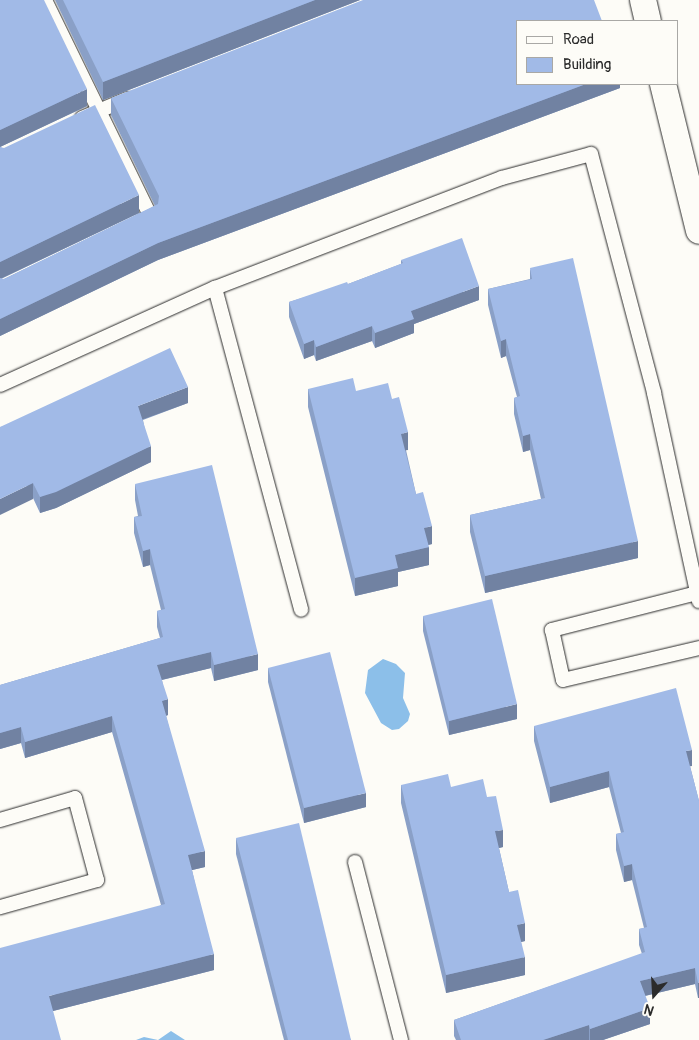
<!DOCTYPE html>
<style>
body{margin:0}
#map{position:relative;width:699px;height:1040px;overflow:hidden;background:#fdfcf7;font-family:Pangolin,sans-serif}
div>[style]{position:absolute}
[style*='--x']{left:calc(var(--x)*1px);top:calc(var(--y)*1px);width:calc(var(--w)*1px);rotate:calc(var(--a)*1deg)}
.water>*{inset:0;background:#8cbfe9}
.roads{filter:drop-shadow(0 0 1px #2b2b2b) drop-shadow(0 0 1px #2b2b2b)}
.lane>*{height:14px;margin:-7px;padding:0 7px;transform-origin:7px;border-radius:7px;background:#fdfcf7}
.street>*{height:26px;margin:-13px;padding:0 13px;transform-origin:13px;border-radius:13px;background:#fdfcf7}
.wall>*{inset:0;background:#8aa0c7}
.shaded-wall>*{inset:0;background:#7182a2}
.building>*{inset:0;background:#a1bae7}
span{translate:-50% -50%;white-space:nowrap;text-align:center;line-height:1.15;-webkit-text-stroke:4px #fdfcf7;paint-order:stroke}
.legend{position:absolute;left:516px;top:20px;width:162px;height:65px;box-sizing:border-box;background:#fdfcf7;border:1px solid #a9a8a5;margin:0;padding:6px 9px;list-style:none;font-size:15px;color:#2b2b2b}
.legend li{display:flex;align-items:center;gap:10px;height:25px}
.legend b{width:25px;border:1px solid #a9a8a5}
.north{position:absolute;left:629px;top:970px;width:50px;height:50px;-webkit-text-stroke:4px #fdfcf7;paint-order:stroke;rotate:199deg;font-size:14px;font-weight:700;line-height:20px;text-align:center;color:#2b2b2b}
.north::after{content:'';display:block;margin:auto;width:18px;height:22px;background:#2b2b2b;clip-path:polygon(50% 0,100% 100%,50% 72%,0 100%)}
</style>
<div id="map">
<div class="water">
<i style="clip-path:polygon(383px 659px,396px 664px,405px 673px,403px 698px,410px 714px,408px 721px,399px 729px,392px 730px,381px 723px,365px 693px,368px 670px)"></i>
<i style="clip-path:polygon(171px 1031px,185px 1040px,136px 1040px,144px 1037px,158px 1040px)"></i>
</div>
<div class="roads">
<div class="lane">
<i style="--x:45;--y:0;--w:242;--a:64"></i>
<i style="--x:151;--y:217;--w:10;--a:156"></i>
<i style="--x:82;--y:118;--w:49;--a:-22.9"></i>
<i style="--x:215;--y:288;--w:333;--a:75"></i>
<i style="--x:0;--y:385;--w:236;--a:-24.3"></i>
<i style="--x:215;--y:288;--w:307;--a:-21"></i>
<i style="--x:502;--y:178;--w:92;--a:-15.1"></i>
<i style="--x:591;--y:154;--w:247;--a:75.2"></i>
<i style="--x:654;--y:393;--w:213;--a:77.8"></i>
<i style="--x:697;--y:593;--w:150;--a:165.7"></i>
<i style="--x:552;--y:630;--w:51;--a:77.6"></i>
<i style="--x:563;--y:680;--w:140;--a:-13.2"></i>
<i style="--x:0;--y:820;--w:78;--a:-16.3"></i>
<i style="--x:75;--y:798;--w:85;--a:75"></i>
<i style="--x:97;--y:880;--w:101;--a:164.4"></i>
<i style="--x:355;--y:862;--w:184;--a:75.5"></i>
</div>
<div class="street">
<i style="--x:643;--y:0;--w:22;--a:77"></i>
<i style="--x:663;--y:84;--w:151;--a:76.2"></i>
</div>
</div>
<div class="wall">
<i style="clip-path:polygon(0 0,87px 106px,0 147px,139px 213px,1px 279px,4px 279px,155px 206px,111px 115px,111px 98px,620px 84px,620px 88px,158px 260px,0 336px)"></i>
<i style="clip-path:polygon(55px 0,360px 0,103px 100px)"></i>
<i style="clip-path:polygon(401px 260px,479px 300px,414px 324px,414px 333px,375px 348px,372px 341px,316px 361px,314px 355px,304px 359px,289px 317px,289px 302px,348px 284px,401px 264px)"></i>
<i style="clip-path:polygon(530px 268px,638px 558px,485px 593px,470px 532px,470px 515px,541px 499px,530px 450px,523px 452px,514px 414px,514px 398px,517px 397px,506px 356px,501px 358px,488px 305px,488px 289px,530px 279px)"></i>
<i style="clip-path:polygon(308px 389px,356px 391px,392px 399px,408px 450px,406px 450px,416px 494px,432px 544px,428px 545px,429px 565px,398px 572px,398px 586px,355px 596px,308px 407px)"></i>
<i style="clip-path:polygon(188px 403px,143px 420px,151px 462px,56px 508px,40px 513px,0 427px)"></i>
<i style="clip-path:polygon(135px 484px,258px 670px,214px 681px,211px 668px,162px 680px,168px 715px,166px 716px,205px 867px,192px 870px,214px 970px,53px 1011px,0 1040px,161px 905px,112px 732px,25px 758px,21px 743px,0 749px,0 685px,160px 638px,157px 627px,157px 611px,161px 610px,150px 565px,143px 567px,134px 533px,134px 517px,138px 516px,135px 500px)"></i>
<i style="clip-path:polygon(423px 616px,517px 719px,449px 735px,423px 631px)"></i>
<i style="clip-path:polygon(268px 668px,366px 807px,304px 823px,268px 682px)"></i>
<i style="clip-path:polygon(534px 726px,692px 766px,690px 766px,699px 801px,698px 998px,695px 984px,645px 996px,650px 1024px,603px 1040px,456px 1040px,454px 1036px,454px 1020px,642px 954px,639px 945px,639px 929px,644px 928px,632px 880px,624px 882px,616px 850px,616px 834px,621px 833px,609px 787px,550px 803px,534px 741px)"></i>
<i style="clip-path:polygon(401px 785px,451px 787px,487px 797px,503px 847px,499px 848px,509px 892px,525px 941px,521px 942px,525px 975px,446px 993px,401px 803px)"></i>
<i style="clip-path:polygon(236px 838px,351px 1040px,284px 1040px,236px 854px)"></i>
</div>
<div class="shaded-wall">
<i style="clip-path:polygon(315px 0,360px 0,103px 100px,103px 82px)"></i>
<i style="clip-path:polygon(586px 84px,620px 84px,620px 88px,158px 260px,0 336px,0 319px,158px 243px)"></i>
<i style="clip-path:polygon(87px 89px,87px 106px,0 147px,0 130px)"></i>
<i style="clip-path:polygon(139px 195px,139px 213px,0 279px,0 262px)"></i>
<i style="clip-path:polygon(479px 286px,479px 300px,414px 324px,414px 333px,375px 348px,375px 333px,411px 311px)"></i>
<i style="clip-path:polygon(372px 326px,372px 341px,316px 361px,316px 347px)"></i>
<i style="clip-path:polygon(506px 339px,506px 356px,501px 358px,501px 341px)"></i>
<i style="clip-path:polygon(314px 340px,314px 355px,304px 359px,304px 344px)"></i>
<i style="clip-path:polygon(188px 387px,188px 403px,138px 421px,138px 406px)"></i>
<i style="clip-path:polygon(408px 432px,408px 450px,401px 451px,401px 434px)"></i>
<i style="clip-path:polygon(530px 434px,530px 450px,523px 452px,523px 436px)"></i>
<i style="clip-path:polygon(151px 446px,151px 462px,56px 508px,40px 513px,40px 497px)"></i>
<i style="clip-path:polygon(33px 483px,33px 499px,0 515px,0 499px)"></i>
<i style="clip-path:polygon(432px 526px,432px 544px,424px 546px,424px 528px)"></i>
<i style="clip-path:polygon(638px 541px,638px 558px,485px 593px,485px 576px)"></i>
<i style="clip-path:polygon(429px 547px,429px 565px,398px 572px,398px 586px,355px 596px,355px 578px,395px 555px)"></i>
<i style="clip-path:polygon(150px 549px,150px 565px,143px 567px,143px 551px)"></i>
<i style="clip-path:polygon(211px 652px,211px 668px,157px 681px,157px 665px)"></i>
<i style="clip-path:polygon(258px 654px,258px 670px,214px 681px,214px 665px)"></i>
<i style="clip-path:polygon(168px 699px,168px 715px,162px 717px,162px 701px)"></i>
<i style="clip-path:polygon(517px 704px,517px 719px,449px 735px,449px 721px)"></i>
<i style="clip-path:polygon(112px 716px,112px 732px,25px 758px,25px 742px)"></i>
<i style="clip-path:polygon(21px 727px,21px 743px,0 749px,0 733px)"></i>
<i style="clip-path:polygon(692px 750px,692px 766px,686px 767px,686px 751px)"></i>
<i style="clip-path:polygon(609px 771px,609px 787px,550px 803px,550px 787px)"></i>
<i style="clip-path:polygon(366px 793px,366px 807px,304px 823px,304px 808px)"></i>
<i style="clip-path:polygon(503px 830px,503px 847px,495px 849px,495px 831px)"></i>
<i style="clip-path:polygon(205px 851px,205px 867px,188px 871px,188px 855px)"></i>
<i style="clip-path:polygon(632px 864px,632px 880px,624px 882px,624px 866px)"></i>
<i style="clip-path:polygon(525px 923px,525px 941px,517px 943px,517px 925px)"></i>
<i style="clip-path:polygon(214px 954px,214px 970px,49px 1012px,49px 996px)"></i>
<i style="clip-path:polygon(525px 957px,525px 975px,446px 993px,446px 975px)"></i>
<i style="clip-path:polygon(695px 968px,695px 984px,640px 997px,640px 981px)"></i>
<i style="clip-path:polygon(699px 982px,699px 998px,698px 998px,698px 983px)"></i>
<i style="clip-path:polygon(650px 1008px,650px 1024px,603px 1040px,590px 1040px,590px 1029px)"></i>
<i style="clip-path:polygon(589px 1025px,589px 1040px,543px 1040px)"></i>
</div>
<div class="building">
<i style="clip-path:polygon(0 0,44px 0,87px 89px,0 130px)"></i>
<i style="clip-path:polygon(63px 0,315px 0,103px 82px)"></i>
<i style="clip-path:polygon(363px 0,594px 0,602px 21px,518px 21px,518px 84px,586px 84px,158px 243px,0 319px,0 278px,4px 279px,158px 204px,159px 196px,111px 98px)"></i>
<i style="clip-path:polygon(95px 105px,139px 195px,0 262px,0 147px,4px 148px)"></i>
<i style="clip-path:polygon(462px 238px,479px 286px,411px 311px,414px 319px,375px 333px,372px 326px,316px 347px,314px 340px,304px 344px,289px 302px,347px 282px,348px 284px,403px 263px,401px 260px)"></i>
<i style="clip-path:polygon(573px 258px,638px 541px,485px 576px,470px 515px,545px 498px,530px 434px,523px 436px,514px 398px,520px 396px,506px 339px,501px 341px,488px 289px,532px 279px,530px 268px)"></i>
<i style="clip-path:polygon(170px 348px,188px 387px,138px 406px,151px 446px,56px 492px,40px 497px,33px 483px,0 499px,0 427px)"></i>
<i style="clip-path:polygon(353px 378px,356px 391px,388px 383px,392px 399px,399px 397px,408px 432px,401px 434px,416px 494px,423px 492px,432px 526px,424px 528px,429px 547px,395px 555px,398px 568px,355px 578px,308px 389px)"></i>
<i style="clip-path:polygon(212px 465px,258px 654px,214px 665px,211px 652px,157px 665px,168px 699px,162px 701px,205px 851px,188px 855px,214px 954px,49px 996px,61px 1040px,0 1040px,0 948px,165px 904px,112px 716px,25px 742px,21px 727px,0 733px,0 685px,163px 637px,157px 611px,165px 609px,150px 549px,143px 551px,134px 517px,142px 516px,135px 484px)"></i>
<i style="clip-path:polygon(492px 599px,517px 704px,449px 721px,423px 616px)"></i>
<i style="clip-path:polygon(330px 652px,366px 793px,304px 808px,268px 668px)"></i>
<i style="clip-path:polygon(676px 688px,692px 750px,686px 751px,699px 801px,699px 982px,698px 983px,695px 968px,640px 981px,650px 1008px,590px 1029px,589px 1025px,543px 1040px,461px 1040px,454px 1020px,645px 952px,639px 929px,647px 927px,632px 864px,624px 866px,616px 834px,624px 832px,609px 771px,550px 787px,534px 726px)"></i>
<i style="clip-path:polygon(448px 774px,451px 787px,483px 779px,487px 797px,496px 796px,503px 830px,495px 831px,509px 892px,518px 890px,525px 923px,517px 925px,525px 957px,446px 975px,401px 785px)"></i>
<i style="clip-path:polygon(299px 823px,351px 1040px,288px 1040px,236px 838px)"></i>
</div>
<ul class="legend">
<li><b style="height:6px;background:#fdfcf7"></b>Road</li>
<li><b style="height:14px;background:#a1bae7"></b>Building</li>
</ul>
<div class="north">N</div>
</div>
